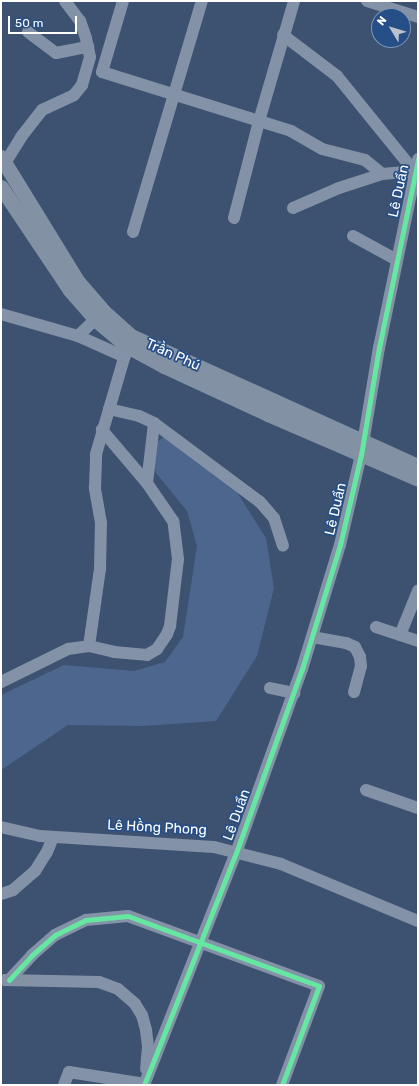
<!DOCTYPE html>
<meta charset="utf-8">
<style>
body{margin:0}
#map{position:relative;width:419px;height:1086px;overflow:hidden;background:#3d5271;font-family:Rubik,sans-serif}
div>[style]{position:absolute}
[style*='--x']{left:calc(var(--x)*1px);top:calc(var(--y)*1px);width:calc(var(--w)*1px);rotate:calc(var(--a)*1deg)}
.water>*{inset:0;background:#4c668e}
.minor>*{height:12px;margin:-6px;padding:0 6px;transform-origin:6px;border-radius:6px;background:#8492a7}
.major>*{height:15px;margin:-7.5px;padding:0 7.5px;transform-origin:7.5px;border-radius:7.5px;background:#8391a4}
.cycleway>*{height:5px;margin:-2.5px;padding:0 2.5px;transform-origin:2.5px;border-radius:2.5px;background:#66e7a1}
span{translate:-50% -50%;white-space:nowrap;text-align:center;line-height:1.15;-webkit-text-stroke:3.5px #274f87;paint-order:stroke}
.street-label{font-size:14px;color:#fff}
.frame{position:absolute;inset:0;border:2px solid #fff;pointer-events:none}
.north{position:absolute;left:371px;top:8px;width:40px;height:40px;box-sizing:border-box;background:#274f87;border:1px solid #7d95b7;border-radius:50%;rotate:308deg;font-size:11px;font-weight:700;line-height:16px;text-align:center;color:#fff}
.north::after{content:'';display:block;margin:auto;width:14px;height:18px;background:#bbc2cd;clip-path:polygon(50% 0,100% 100%,50% 72%,0 100%)}
.scale{position:absolute;left:8px;top:16px;width:69px;height:18px;box-sizing:border-box;border:2px solid #fff;border-top:0;padding-left:5px;font-size:12px;line-height:14px;white-space:nowrap;color:#fff;-webkit-text-stroke:3px #274f87;paint-order:stroke}
</style>
<div id="map">
<div class="water">
<i style="clip-path:polygon(165px 436px,235px 489px,266px 538px,274px 588px,257px 656px,216px 721px,143px 726px,68px 725px,1px 770px,1px 695px,64px 665px,134px 671px,165px 662px,183px 637px,197px 546px,187px 511px,156px 473px,154px 464px,157px 442px)"></i>
</div>
<div class="minor">
<i style="--x:123;--y:1;--w:74;--a:106.5"></i>
<i style="--x:102;--y:72;--w:198;--a:17.3"></i>
<i style="--x:291;--y:131;--w:36;--a:30"></i>
<i style="--x:322;--y:149;--w:44;--a:14.3"></i>
<i style="--x:365;--y:160;--w:22;--a:39"></i>
<i style="--x:367;--y:1;--w:53;--a:17.4"></i>
<i style="--x:28;--y:32;--w:35;--a:37"></i>
<i style="--x:56;--y:53;--w:33;--a:-11"></i>
<i style="--x:283;--y:35;--w:68;--a:37.2"></i>
<i style="--x:337;--y:76;--w:122;--a:51"></i>
<i style="--x:414;--y:171;--w:4;--a:14"></i>
<i style="--x:5;--y:163;--w:31;--a:-58"></i>
<i style="--x:21;--y:137;--w:34;--a:-52"></i>
<i style="--x:42;--y:110;--w:35;--a:-25"></i>
<i style="--x:74;--y:95;--w:13;--a:-51"></i>
<i style="--x:82;--y:85;--w:29;--a:-74"></i>
<i style="--x:90;--y:57;--w:19;--a:-102"></i>
<i style="--x:86;--y:38;--w:18;--a:-109"></i>
<i style="--x:80;--y:21;--w:25;--a:-127"></i>
<i style="--x:293;--y:208;--w:50;--a:-23.5"></i>
<i style="--x:339;--y:188;--w:45;--a:-18"></i>
<i style="--x:382;--y:174;--w:32;--a:-5"></i>
<i style="--x:234;--y:218;--w:100;--a:-75.5"></i>
<i style="--x:259;--y:121;--w:125;--a:-73.7"></i>
<i style="--x:133;--y:232;--w:241;--a:-73.4"></i>
<i style="--x:353;--y:236;--w:50;--a:28.6"></i>
<i style="--x:1;--y:314;--w:80;--a:15.9"></i>
<i style="--x:78;--y:336;--w:51;--a:24.1"></i>
<i style="--x:78;--y:336;--w:32;--a:-44"></i>
<i style="--x:109;--y:409;--w:31;--a:13"></i>
<i style="--x:139;--y:416;--w:17;--a:25"></i>
<i style="--x:154;--y:423;--w:132;--a:36.7"></i>
<i style="--x:260;--y:502;--w:21;--a:49"></i>
<i style="--x:274;--y:518;--w:29;--a:72"></i>
<i style="--x:147;--y:483;--w:60;--a:-83.3"></i>
<i style="--x:376;--y:627;--w:44;--a:18.4"></i>
<i style="--x:400;--y:635;--w:48;--a:-67.8"></i>
<i style="--x:312;--y:637;--w:35;--a:10"></i>
<i style="--x:346;--y:643;--w:10;--a:24"></i>
<i style="--x:355;--y:647;--w:11;--a:63"></i>
<i style="--x:360;--y:657;--w:9;--a:84"></i>
<i style="--x:361;--y:666;--w:27;--a:105"></i>
<i style="--x:89;--y:646;--w:78;--a:-81.9"></i>
<i style="--x:100;--y:569;--w:46;--a:-88.8"></i>
<i style="--x:101;--y:523;--w:36;--a:-100"></i>
<i style="--x:95;--y:488;--w:34;--a:-88"></i>
<i style="--x:96;--y:454;--w:121;--a:-73.7"></i>
<i style="--x:1;--y:682;--w:75;--a:-26.2"></i>
<i style="--x:68;--y:649;--w:21;--a:-8"></i>
<i style="--x:89;--y:646;--w:26;--a:13"></i>
<i style="--x:114;--y:652;--w:33;--a:5"></i>
<i style="--x:147;--y:655;--w:12;--a:-31"></i>
<i style="--x:157;--y:649;--w:18;--a:-56"></i>
<i style="--x:167;--y:634;--w:9;--a:-69"></i>
<i style="--x:170;--y:626;--w:67;--a:-83.2"></i>
<i style="--x:178;--y:559;--w:38;--a:-97"></i>
<i style="--x:173;--y:521;--w:46;--a:-124.4"></i>
<i style="--x:147;--y:483;--w:70;--a:-130.3"></i>
<i style="--x:270;--y:688;--w:25;--a:12"></i>
<i style="--x:366;--y:790;--w:55;--a:19.1"></i>
<i style="--x:1;--y:827;--w:40;--a:13"></i>
<i style="--x:40;--y:836;--w:174;--a:3.6"></i>
<i style="--x:214;--y:847;--w:69;--a:14.2"></i>
<i style="--x:281;--y:864;--w:148;--a:22.6"></i>
<i style="--x:1;--y:894;--w:13;--a:-18"></i>
<i style="--x:13;--y:890;--w:29;--a:-41"></i>
<i style="--x:35;--y:871;--w:22;--a:-58"></i>
<i style="--x:47;--y:852;--w:16;--a:-68"></i>
<i style="--x:4;--y:980;--w:95;--a:1.2"></i>
<i style="--x:99;--y:982;--w:20;--a:20"></i>
<i style="--x:118;--y:989;--w:23;--a:41"></i>
<i style="--x:135;--y:1004;--w:13;--a:58"></i>
<i style="--x:142;--y:1015;--w:16;--a:75"></i>
<i style="--x:146;--y:1030;--w:17;--a:83"></i>
<i style="--x:148;--y:1047;--w:22;--a:95"></i>
<i style="--x:9;--y:980;--w:34;--a:-47"></i>
<i style="--x:32;--y:955;--w:30;--a:-41"></i>
<i style="--x:55;--y:935;--w:34;--a:-26"></i>
<i style="--x:86;--y:920;--w:42;--a:-5.4"></i>
<i style="--x:128;--y:916;--w:203;--a:20.1"></i>
<i style="--x:319;--y:986;--w:106;--a:110.5"></i>
<i style="--x:64;--y:1085;--w:14;--a:-69"></i>
<i style="--x:69;--y:1072;--w:77;--a:9"></i>
<i style="--x:144;--y:1085;--w:250;--a:-68.4"></i>
<i style="--x:236;--y:853;--w:195;--a:-70.3"></i>
<i style="--x:302;--y:669;--w:130;--a:-73"></i>
<i style="--x:340;--y:545;--w:92;--a:-76.9"></i>
<i style="--x:361;--y:455;--w:109;--a:-80.5"></i>
<i style="--x:379;--y:348;--w:193;--a:-78.3"></i>
</div>
<div class="major">
<i style="--x:1;--y:157;--w:147;--a:58.4"></i>
<i style="--x:78;--y:282;--w:38;--a:49"></i>
<i style="--x:103;--y:311;--w:38;--a:42"></i>
<i style="--x:131;--y:336;--w:315;--a:24.4"></i>
<i style="--x:1;--y:187;--w:124;--a:56.2"></i>
<i style="--x:70;--y:290;--w:40;--a:49"></i>
<i style="--x:96;--y:320;--w:40;--a:40"></i>
<i style="--x:127;--y:346;--w:42;--a:28.4"></i>
<i style="--x:164;--y:366;--w:115;--a:24.8"></i>
<i style="--x:268;--y:414;--w:163;--a:23.4"></i>
</div>
<div class="cycleway">
<i style="--x:9;--y:980;--w:34;--a:-47"></i>
<i style="--x:32;--y:955;--w:30;--a:-41"></i>
<i style="--x:55;--y:935;--w:34;--a:-26"></i>
<i style="--x:86;--y:920;--w:42;--a:-5.4"></i>
<i style="--x:128;--y:916;--w:203;--a:20.1"></i>
<i style="--x:319;--y:986;--w:106;--a:110.5"></i>
<i style="--x:144;--y:1085;--w:250;--a:-68.4"></i>
<i style="--x:236;--y:853;--w:195;--a:-70.3"></i>
<i style="--x:302;--y:669;--w:130;--a:-73"></i>
<i style="--x:340;--y:545;--w:92;--a:-76.9"></i>
<i style="--x:361;--y:455;--w:109;--a:-80.5"></i>
<i style="--x:379;--y:348;--w:193;--a:-78.3"></i>
</div>
<div class="street-label">
<span style="left:399px;top:191px;rotate:-78deg">Lê Duẩn</span>
<span style="left:173px;top:355px;rotate:24deg">Trần Phú</span>
<span style="left:336px;top:509px;rotate:-77deg">Lê Duẩn</span>
<span style="left:237px;top:815px;rotate:-70deg">Lê Duẩn</span>
<span style="left:157px;top:828px;rotate:3deg">Lê Hồng Phong</span>
</div>
<div class="frame"></div>
<div class="north">N</div>
<div class="scale">50 m</div>
</div>
